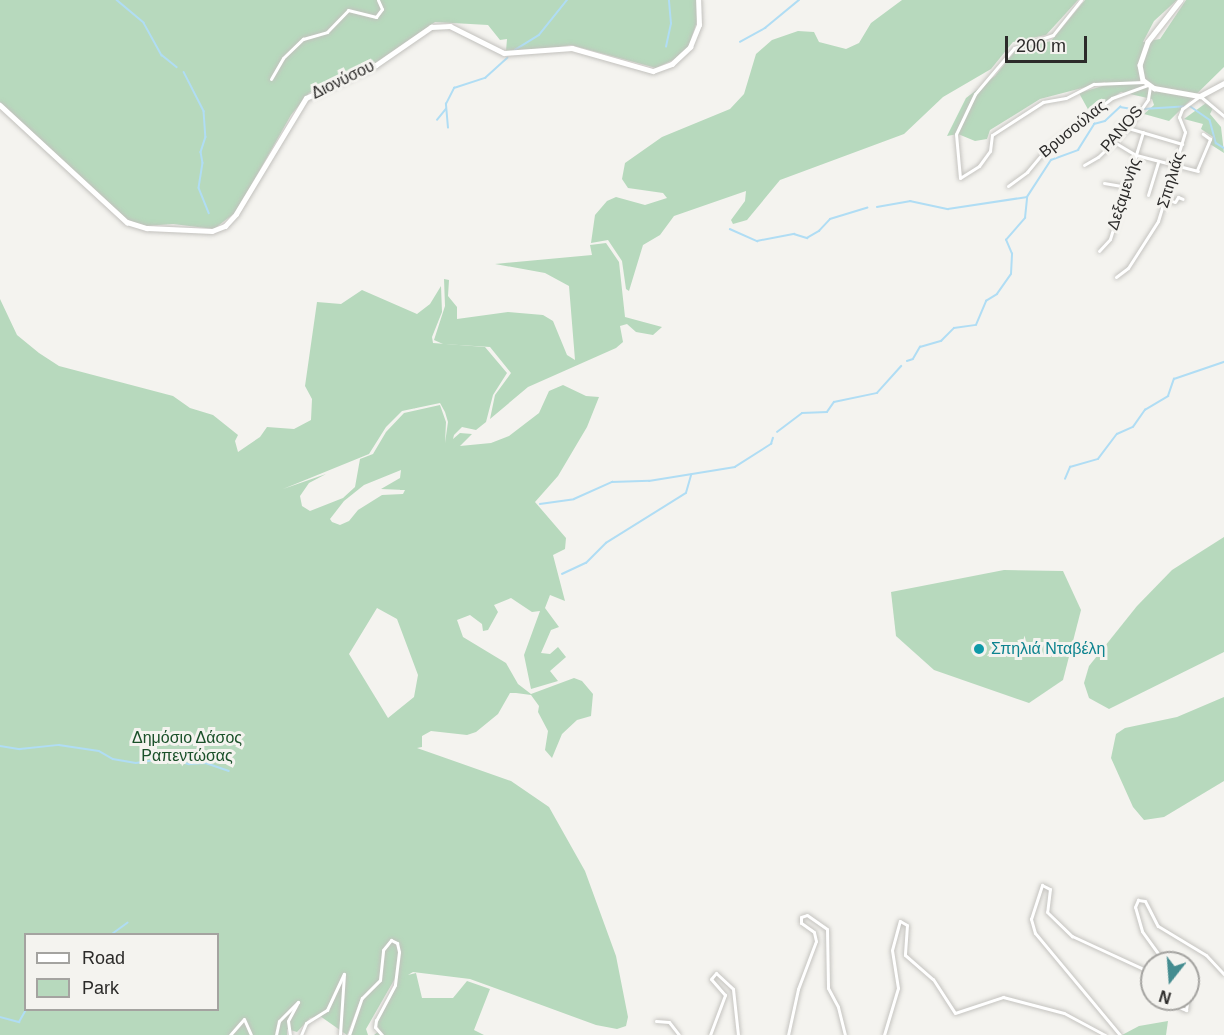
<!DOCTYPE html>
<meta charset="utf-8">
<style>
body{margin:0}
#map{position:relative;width:1224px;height:1035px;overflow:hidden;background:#f4f3ef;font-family:Arial,sans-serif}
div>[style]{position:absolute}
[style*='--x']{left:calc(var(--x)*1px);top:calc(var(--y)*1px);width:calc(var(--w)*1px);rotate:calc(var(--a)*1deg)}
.green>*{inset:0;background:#b7d9bd}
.stream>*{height:1.5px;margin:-0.75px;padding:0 0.75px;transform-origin:0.75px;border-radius:0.75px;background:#b0ddf4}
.roads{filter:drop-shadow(0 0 2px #c2c1bd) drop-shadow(0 0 2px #c2c1bd)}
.minor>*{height:3px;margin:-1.5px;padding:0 1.5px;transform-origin:1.5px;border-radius:1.5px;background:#fff}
.secondary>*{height:4.5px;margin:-2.25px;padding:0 2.25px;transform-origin:2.25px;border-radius:2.25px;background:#fff}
.dots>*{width:16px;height:16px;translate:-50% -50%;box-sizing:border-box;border:3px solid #f4f3ef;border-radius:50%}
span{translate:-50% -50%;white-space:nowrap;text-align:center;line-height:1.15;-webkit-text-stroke:6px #f4f3ef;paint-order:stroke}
.street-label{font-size:16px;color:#2c2b2a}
.culture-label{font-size:16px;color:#0d838f}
.left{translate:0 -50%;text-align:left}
.park-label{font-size:16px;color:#1a5029}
.legend{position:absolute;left:24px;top:933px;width:195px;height:78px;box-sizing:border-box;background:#f4f3ef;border:2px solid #a4a3a0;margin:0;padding:8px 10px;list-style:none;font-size:18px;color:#2c2b2a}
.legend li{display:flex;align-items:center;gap:12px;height:30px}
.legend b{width:30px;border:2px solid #a4a3a0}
.north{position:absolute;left:1140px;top:951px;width:60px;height:60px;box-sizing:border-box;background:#f4f3ef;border:2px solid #a4a3a0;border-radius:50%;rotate:197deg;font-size:16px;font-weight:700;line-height:24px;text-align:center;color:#2c2b2a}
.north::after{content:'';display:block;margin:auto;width:21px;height:27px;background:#448c90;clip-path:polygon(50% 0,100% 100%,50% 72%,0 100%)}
.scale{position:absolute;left:1005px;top:36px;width:82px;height:27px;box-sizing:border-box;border:3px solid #2c2b2a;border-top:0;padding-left:8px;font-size:18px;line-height:21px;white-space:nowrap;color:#2c2b2a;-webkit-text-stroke:4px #f4f3ef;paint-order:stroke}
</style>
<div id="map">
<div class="green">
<i style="clip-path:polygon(0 0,697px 0,697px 21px,689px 46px,675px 59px,656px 68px,571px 45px,528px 52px,506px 51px,507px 39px,500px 40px,488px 25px,435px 22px,374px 64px,309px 93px,291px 115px,236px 212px,214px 229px,173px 224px,145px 226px,127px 220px,8px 112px,0 102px)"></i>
<i style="clip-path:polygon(902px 0,1078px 0,1046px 35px,1013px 42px,991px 69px,943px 97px,904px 134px,780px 180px,747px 220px,733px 224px,731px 220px,745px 201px,746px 191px,674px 216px,660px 235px,643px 245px,629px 291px,626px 289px,622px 261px,608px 240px,591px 243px,595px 215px,607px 201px,616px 197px,645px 205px,667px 198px,663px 193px,628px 188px,622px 179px,625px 163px,662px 137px,730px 109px,744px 94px,756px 54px,772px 40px,798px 31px,814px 32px,819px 42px,846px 49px,859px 43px,871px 23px)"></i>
<i style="clip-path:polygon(1085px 0,1177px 0,1154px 21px,1143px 42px,1160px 39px,1186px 0,1224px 0,1224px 67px,1169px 121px,1144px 114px,1154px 105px,1152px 99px,1121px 92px,1090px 113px,1079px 93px,1106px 85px,1105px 82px,1040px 99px,990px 130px,987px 139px,975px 141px,958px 134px,947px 136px,966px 98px,995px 76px,1017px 49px,1051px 41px)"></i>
<i style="clip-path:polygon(1206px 103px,1213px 108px,1210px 114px,1221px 127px,1224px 153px,1210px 144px,1213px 137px,1201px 129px,1203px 124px,1184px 119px)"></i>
<i style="clip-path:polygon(606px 243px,619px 262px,625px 317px,662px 327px,653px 335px,636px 332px,627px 324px,620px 326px,623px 342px,616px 348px,528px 387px,490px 419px,495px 395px,511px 373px,490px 347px,443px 344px,434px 340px,445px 306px,444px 279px,449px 280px,448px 296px,457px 307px,457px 319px,508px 312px,543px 315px,553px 321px,567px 355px,575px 360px,569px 286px,545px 273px,495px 264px,592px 255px,590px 245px)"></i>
<i style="clip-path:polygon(evenodd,441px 286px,442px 312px,432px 337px,433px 343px,485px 347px,507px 373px,493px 395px,486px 422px,476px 430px,462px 427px,454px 435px,453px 439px,460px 433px,472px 434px,460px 446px,491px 443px,509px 436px,539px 413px,549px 391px,563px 385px,586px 396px,599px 397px,587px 427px,558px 476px,535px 502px,566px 538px,565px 549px,553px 555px,565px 601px,550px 595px,545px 608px,559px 627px,551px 630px,541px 653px,550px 654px,558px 647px,566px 657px,550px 671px,558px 681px,531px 689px,524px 655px,540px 611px,532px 612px,511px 598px,494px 605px,498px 612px,488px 630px,483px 631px,482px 624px,470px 615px,457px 620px,463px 637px,506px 663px,518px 684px,531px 694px,574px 678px,582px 681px,593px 694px,591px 716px,577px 720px,562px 734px,552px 758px,545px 750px,548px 731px,538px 712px,539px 706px,531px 695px,516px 693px,510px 693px,498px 714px,476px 732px,467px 735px,431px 731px,422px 736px,422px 747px,417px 748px,511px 781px,549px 807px,585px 871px,616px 956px,628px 1017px,626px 1026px,617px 1029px,596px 1025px,470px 979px,413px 972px,408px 975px,416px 973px,422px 998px,453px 998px,467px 981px,490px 989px,474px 1030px,484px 1035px,374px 1035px,379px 1031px,377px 1021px,396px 985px,397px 975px,366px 1029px,368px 1035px,350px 1035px,363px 999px,381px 978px,361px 998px,347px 1035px,320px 1016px,310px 1018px,297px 1032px,287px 1029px,287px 1035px,0 1035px,0 299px,17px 335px,39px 353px,59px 366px,173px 396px,190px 408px,213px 415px,238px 435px,235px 441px,238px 452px,260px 437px,267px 427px,294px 429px,311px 420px,312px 399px,305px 386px,317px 302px,341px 304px,362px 290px,417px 314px,430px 304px,441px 286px,440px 403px,445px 412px,448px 422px,445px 443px,446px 422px,440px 405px,404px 413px,386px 432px,373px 454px,360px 459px,355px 487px,343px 498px,310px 511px,302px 506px,300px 496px,309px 483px,326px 474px,283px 489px,369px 454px,386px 427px,402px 411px,440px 403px,441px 286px,401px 470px,400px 478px,381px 489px,405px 490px,403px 494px,382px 495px,358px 510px,349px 521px,340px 525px,332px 522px,330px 519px,344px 501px,364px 485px,401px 470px,441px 286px,377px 608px,397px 619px,418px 675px,414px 697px,388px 718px,349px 654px,377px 608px,441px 286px,26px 934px,218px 934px,218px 1010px,26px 1010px,26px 934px)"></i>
<i style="clip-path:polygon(1224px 537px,1224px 652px,1109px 709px,1089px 698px,1084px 683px,1089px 666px,1137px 606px,1172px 570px)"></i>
<i style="clip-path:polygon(1004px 570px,1063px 571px,1081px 610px,1063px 680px,1029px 703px,934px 670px,896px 636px,891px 592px)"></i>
<i style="clip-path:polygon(1224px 697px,1224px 781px,1164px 817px,1144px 820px,1133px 807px,1111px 758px,1116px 734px,1125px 728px,1177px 717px)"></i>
<i style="clip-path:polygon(1168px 1021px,1166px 1035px,1122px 1035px,1139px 1026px)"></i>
</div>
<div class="stream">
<i style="--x:117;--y:0;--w:35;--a:40"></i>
<i style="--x:144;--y:23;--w:37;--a:61"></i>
<i style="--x:162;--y:55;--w:19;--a:39"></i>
<i style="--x:740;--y:42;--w:29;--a:-29"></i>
<i style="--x:765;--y:28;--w:44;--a:-39.5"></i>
<i style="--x:666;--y:47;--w:24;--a:-78"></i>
<i style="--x:671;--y:24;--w:24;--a:-95"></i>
<i style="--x:515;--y:50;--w:28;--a:-32"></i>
<i style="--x:539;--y:35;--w:45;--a:-51.3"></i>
<i style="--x:184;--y:72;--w:44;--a:62.9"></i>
<i style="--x:204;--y:111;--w:26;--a:86"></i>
<i style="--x:206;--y:137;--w:16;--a:108"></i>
<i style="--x:201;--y:152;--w:11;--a:80"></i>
<i style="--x:203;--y:163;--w:25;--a:99"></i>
<i style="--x:199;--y:188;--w:27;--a:68"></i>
<i style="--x:1143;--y:109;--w:47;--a:-3.7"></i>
<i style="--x:1190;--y:106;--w:24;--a:35"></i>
<i style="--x:1210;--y:120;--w:24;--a:75"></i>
<i style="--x:1216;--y:143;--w:9;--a:32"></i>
<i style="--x:437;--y:120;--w:14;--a:-51"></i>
<i style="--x:448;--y:128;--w:24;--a:-95"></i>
<i style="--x:446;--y:104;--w:18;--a:-63"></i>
<i style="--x:454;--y:88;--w:33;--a:-18"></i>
<i style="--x:485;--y:78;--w:30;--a:-42"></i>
<i style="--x:877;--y:207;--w:34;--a:-10"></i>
<i style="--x:910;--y:201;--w:39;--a:12"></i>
<i style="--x:948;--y:209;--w:80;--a:-8.6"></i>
<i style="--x:1027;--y:197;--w:44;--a:-57"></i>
<i style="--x:1051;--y:160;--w:29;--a:-20"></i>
<i style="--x:1078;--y:150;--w:31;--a:-58"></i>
<i style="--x:1094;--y:124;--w:11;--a:-15"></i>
<i style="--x:1105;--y:121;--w:21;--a:-43"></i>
<i style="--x:1120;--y:107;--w:18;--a:9"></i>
<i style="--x:730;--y:229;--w:30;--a:24"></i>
<i style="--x:757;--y:241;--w:38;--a:-11"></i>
<i style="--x:794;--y:234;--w:14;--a:17"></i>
<i style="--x:807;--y:238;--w:14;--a:-30"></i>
<i style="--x:819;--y:231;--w:16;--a:-47"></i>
<i style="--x:830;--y:219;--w:39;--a:-17"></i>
<i style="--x:907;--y:361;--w:6;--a:-18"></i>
<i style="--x:913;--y:359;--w:14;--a:-60"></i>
<i style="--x:920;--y:347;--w:22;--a:-16"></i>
<i style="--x:941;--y:341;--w:18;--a:-45"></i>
<i style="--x:954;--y:328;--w:22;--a:-8"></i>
<i style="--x:976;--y:325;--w:26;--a:-67"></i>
<i style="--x:986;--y:301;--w:13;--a:-32"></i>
<i style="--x:997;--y:294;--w:24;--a:-55"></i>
<i style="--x:1011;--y:274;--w:20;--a:-87"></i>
<i style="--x:1012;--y:254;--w:15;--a:-113"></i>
<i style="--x:1006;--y:240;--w:29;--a:-49"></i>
<i style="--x:1025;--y:218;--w:19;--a:-84"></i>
<i style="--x:777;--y:432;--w:31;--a:-37"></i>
<i style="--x:802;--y:413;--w:25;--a:-2"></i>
<i style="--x:827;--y:412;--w:12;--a:-55"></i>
<i style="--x:834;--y:402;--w:44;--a:-11.8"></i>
<i style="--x:877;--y:393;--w:36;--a:-48"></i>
<i style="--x:1065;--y:479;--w:13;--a:-67"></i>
<i style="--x:1070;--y:467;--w:29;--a:-16"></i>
<i style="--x:1098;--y:459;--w:31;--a:-53"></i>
<i style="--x:1117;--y:434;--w:17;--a:-24"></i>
<i style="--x:1133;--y:427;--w:21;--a:-55"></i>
<i style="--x:1145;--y:410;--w:27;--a:-31"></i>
<i style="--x:1168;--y:396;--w:18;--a:-71"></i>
<i style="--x:1174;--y:379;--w:53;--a:-18.8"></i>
<i style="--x:540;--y:504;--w:34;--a:-8"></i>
<i style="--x:574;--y:499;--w:42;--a:-24.1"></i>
<i style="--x:612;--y:482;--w:37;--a:-2"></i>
<i style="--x:649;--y:481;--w:87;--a:-9.2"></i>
<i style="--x:735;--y:467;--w:43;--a:-32.6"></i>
<i style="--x:771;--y:444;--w:6;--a:-72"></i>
<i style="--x:562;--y:574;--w:26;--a:-25"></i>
<i style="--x:586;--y:563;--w:28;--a:-45"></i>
<i style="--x:606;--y:543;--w:94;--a:-32"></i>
<i style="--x:686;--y:493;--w:19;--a:-74"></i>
<i style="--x:0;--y:746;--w:20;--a:9"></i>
<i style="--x:20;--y:749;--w:39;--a:-6"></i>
<i style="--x:59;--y:745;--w:40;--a:8.5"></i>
<i style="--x:99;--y:751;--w:16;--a:30"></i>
<i style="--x:113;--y:759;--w:23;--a:10"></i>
<i style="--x:136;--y:763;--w:33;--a:-9"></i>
<i style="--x:169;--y:758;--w:21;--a:17"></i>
<i style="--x:189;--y:764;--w:17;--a:-3"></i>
<i style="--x:206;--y:763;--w:24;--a:19"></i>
<i style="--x:112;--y:934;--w:19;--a:-36"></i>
<i style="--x:0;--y:1017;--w:20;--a:15"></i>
<i style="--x:19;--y:1022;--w:14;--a:-60"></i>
</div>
<div class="roads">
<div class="minor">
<i style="--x:1081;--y:0;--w:45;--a:128.7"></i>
<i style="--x:1053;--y:35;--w:41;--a:161.6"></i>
<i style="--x:1014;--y:48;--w:60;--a:130.3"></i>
<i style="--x:975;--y:94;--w:44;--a:115.4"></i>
<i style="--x:956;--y:134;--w:44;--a:84.8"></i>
<i style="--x:960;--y:178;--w:22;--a:-32"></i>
<i style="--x:979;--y:166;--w:19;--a:-54"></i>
<i style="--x:990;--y:151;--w:16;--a:-83"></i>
<i style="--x:992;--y:135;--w:61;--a:-32.9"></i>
<i style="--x:1043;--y:102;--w:23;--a:-10"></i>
<i style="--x:1066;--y:98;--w:31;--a:-27"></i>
<i style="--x:1094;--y:84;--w:50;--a:-2.3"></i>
<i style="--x:271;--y:79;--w:24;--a:-60"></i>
<i style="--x:283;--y:58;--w:28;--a:-44"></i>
<i style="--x:303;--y:39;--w:25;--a:-16"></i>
<i style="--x:327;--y:32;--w:30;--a:-46"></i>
<i style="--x:348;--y:10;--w:29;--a:14"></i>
<i style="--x:376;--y:17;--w:10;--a:-53"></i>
<i style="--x:382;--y:9;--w:10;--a:-114"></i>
<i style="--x:1118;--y:125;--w:67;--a:16.5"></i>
<i style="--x:1114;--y:142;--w:26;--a:31"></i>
<i style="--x:1136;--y:155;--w:64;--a:14.5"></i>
<i style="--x:1084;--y:165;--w:16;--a:-30"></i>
<i style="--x:1098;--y:157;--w:42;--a:-44"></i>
<i style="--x:1128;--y:128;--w:35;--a:-55"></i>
<i style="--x:1148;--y:99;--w:13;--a:-81"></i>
<i style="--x:1197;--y:170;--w:34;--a:-67"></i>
<i style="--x:1210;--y:139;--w:9;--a:-144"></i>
<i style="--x:1104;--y:183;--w:22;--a:10"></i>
<i style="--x:1008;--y:186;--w:24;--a:-36"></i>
<i style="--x:1027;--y:172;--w:31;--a:-50"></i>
<i style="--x:1047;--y:148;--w:82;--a:-37.6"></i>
<i style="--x:1112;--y:98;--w:37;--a:-20"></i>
<i style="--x:1148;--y:195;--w:34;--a:-73"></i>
<i style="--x:1165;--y:199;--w:10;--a:17"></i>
<i style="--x:1175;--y:202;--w:6;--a:-59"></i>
<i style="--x:1178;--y:197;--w:5;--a:22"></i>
<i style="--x:1099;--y:251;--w:16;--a:-47"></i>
<i style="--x:1110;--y:239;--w:112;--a:-72.9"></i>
<i style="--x:1116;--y:277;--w:15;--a:-37"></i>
<i style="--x:1128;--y:268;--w:56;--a:-57.4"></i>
<i style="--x:1158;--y:221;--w:93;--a:-73.1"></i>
<i style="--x:1185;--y:132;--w:16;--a:-112"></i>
<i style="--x:1179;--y:117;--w:9;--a:-69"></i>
<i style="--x:1182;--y:109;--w:22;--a:-36"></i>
<i style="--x:1200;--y:96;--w:31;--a:40"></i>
<i style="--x:1165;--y:963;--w:39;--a:-126"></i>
<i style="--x:1142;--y:931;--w:25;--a:-106"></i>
<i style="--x:1135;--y:907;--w:8;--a:-67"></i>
<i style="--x:1138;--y:900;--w:7;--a:8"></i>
<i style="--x:1145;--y:901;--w:28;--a:63"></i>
<i style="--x:1158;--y:926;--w:56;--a:31.1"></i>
<i style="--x:1206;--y:955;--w:26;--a:47"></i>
<i style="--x:1178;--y:999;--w:8;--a:83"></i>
<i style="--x:1179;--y:1007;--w:8;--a:23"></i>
<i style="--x:1186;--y:1010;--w:13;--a:-81"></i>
<i style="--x:656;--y:1021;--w:13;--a:4"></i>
<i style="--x:669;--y:1022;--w:16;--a:52"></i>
<i style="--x:230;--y:1035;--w:21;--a:-49"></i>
<i style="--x:244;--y:1019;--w:17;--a:66"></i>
<i style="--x:276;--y:1035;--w:14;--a:-78"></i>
<i style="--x:279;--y:1021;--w:27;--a:-45"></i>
<i style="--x:298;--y:1002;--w:21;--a:118"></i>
<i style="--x:288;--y:1021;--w:14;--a:82"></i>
<i style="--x:301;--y:1035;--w:13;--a:-67"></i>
<i style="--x:306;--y:1023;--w:25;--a:-32"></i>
<i style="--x:327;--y:1010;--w:40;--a:-65"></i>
<i style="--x:344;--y:974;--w:61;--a:93.8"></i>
<i style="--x:349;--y:1035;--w:39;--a:-71"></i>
<i style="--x:362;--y:998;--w:25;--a:-45"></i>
<i style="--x:380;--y:980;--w:30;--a:-84"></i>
<i style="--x:383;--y:950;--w:13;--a:-51"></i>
<i style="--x:391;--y:940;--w:7;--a:27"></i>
<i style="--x:397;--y:943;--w:9;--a:77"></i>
<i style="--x:399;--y:952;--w:33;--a:97"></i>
<i style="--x:395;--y:985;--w:40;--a:118"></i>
<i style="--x:376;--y:1020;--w:7;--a:98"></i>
<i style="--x:375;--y:1027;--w:11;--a:49"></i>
<i style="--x:710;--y:1035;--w:43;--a:-69.4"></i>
<i style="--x:725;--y:995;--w:21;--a:-131"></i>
<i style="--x:711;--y:979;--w:8;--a:-50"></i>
<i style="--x:716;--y:973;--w:23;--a:43"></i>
<i style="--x:733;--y:989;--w:46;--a:83.8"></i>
<i style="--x:788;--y:1035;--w:47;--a:-77.7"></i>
<i style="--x:798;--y:989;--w:51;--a:-69.4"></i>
<i style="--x:816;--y:941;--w:9;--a:-103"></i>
<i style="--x:814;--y:932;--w:16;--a:-145"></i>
<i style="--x:801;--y:923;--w:6;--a:-90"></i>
<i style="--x:801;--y:917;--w:6;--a:-18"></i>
<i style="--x:807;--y:915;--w:24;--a:35"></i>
<i style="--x:827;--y:929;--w:59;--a:89"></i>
<i style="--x:828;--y:988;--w:21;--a:62"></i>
<i style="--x:838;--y:1007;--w:29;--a:76"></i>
<i style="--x:884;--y:1035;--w:49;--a:-73.4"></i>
<i style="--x:898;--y:988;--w:38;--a:-99"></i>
<i style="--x:892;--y:950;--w:30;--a:-75"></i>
<i style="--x:900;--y:921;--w:8;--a:30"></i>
<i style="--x:907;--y:925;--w:30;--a:94"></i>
<i style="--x:905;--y:955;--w:37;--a:41"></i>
<i style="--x:933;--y:979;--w:40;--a:57.1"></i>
<i style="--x:955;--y:1013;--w:51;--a:-18.4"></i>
<i style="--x:1003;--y:997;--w:63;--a:14.7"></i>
<i style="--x:1064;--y:1013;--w:47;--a:28.2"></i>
<i style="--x:1120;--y:1035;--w:133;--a:-129.8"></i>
<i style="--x:1035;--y:933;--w:15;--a:-106"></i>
<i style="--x:1031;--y:919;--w:36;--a:-72"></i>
<i style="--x:1042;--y:885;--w:9;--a:27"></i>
<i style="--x:1050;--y:889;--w:23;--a:97"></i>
<i style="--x:1047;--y:912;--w:35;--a:44"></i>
<i style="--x:1072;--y:936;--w:88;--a:24.8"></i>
</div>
<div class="secondary">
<i style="--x:1181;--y:0;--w:53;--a:128.2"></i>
<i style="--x:1148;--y:42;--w:24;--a:109"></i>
<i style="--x:1140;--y:65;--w:15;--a:79"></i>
<i style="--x:1143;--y:80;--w:14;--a:36"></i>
<i style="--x:1154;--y:88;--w:47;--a:9.9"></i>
<i style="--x:1200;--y:96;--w:27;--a:-28"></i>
<i style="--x:0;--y:105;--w:173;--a:42.7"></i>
<i style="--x:127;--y:222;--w:21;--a:17"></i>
<i style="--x:147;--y:228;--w:65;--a:2.6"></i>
<i style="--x:212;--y:231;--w:14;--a:-21"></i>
<i style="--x:225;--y:226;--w:16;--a:-47"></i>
<i style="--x:236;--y:214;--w:135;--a:-58.9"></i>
<i style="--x:306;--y:98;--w:77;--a:-25.2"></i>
<i style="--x:376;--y:65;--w:67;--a:-34.6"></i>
<i style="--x:431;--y:27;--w:19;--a:-3"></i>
<i style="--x:450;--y:26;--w:60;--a:26.6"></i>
<i style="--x:504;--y:53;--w:68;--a:-4.2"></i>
<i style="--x:572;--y:48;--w:84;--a:15.9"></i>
<i style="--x:653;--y:71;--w:20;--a:-20"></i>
<i style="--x:672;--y:64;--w:25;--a:-43"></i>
<i style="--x:690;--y:47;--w:24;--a:-68"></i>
<i style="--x:699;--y:25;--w:25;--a:-92"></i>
</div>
</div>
<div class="dots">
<i style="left:979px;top:649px;background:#0f9aa8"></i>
</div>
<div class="street-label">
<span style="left:343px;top:80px;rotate:-26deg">Διονύσου</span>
<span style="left:1073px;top:129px;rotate:-39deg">Βρυσούλας</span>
<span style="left:1122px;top:129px;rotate:-49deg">PANOS</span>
<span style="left:1171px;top:180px;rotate:-73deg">Σπηλιάς</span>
<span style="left:1124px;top:194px;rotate:-72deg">Δεξαμενής</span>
</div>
<div class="culture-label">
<span class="left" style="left:991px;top:649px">Σπηλιά Νταβέλη</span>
</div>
<div class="park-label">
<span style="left:187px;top:747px">Δημόσιο Δάσος<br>Ραπεντώσας</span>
</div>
<ul class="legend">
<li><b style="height:8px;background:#fff"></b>Road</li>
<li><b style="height:16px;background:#b7d9bd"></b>Park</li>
</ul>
<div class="north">N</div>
<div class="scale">200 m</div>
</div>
